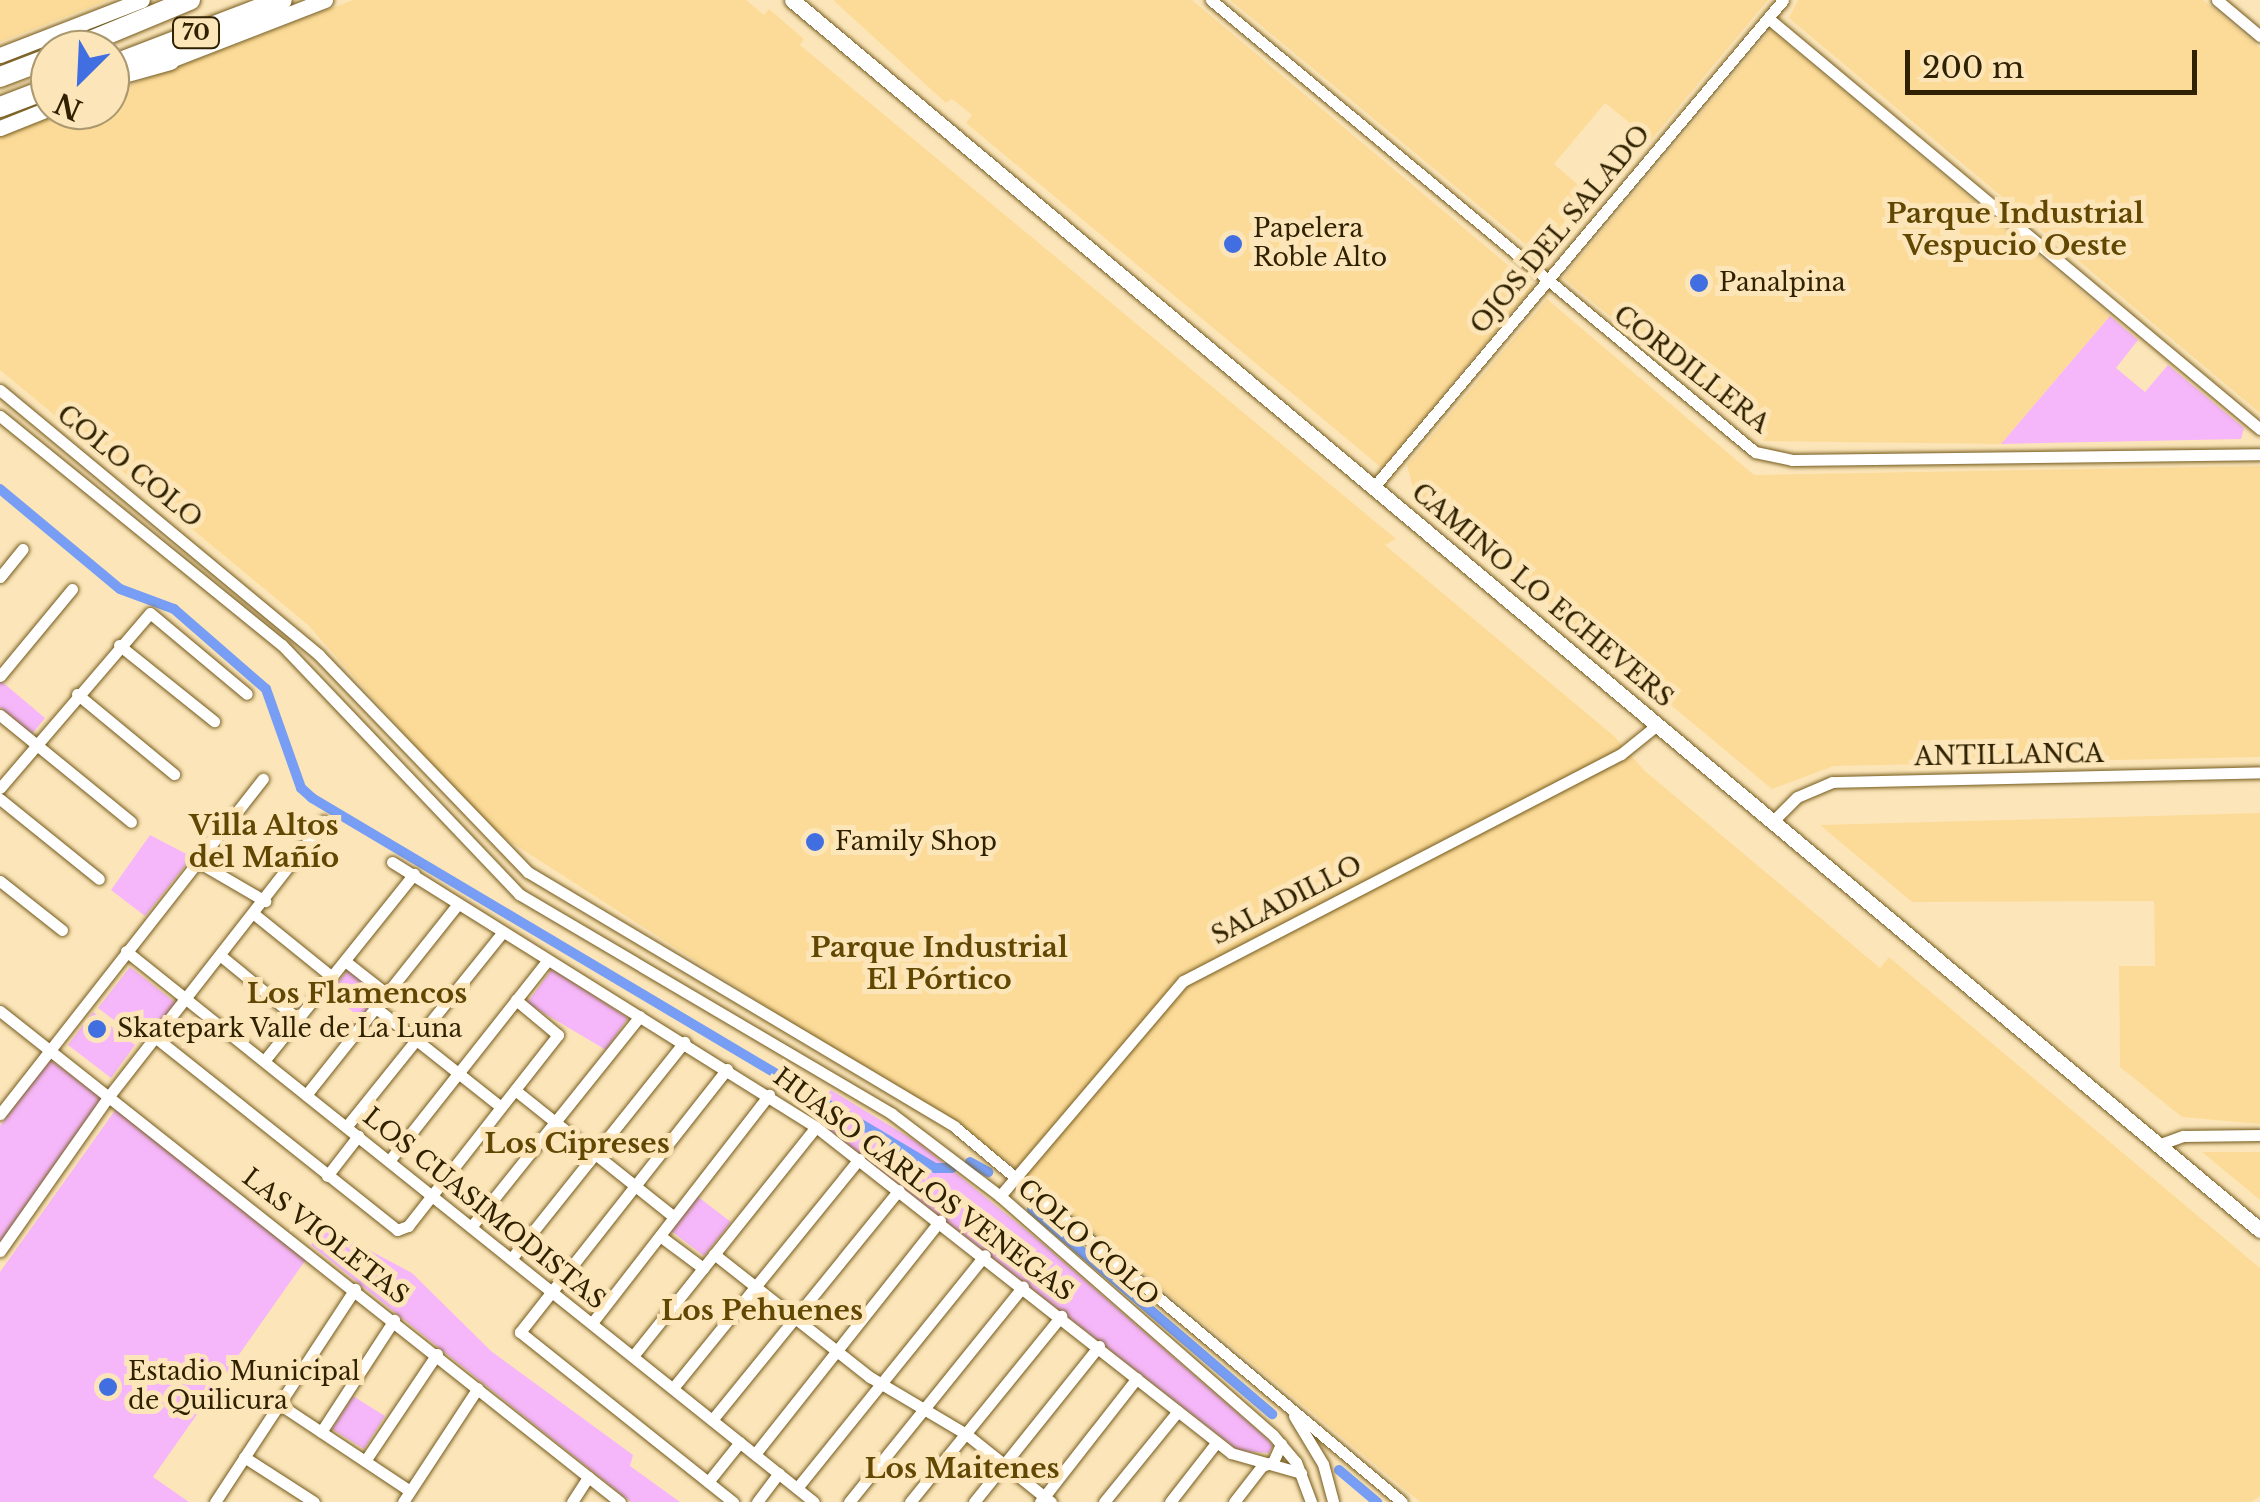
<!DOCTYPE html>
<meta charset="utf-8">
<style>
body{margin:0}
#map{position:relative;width:2260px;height:1502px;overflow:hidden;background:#fce6b9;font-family:"Libre Baskerville",serif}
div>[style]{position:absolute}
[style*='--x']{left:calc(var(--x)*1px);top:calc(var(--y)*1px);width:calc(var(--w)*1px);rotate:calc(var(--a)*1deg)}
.built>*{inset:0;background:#fcdb98}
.green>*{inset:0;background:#f6b7fa}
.canal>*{height:10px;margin:-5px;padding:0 5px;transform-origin:5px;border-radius:5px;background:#779ef4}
.roads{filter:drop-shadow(0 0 2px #745a1d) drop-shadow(0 0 2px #745a1d)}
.minor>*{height:11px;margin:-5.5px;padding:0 5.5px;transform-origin:5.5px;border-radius:5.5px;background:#fff}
.secondary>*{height:15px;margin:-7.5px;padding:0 7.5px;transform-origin:7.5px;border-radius:7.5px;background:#fff}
.motorway>*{height:20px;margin:-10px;padding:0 10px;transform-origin:10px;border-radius:10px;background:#fff}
.dots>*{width:28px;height:28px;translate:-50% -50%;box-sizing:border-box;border:5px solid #fce6b9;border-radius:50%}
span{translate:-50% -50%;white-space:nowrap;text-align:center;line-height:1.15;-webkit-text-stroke:10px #fce6b9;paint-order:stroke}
.shield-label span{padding:2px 8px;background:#fce6b9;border:2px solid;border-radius:8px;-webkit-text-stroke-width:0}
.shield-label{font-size:22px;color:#302201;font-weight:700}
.poi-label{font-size:25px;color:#302201}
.left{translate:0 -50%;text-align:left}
.street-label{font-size:25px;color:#302201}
.neighbourhood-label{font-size:28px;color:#614702;font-weight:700}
.north{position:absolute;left:30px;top:30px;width:100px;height:100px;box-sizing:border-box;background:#fce6b9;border:2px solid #aa986f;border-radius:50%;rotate:204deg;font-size:28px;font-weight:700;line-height:40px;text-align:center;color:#302201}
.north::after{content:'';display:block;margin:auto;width:35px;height:45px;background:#416ee0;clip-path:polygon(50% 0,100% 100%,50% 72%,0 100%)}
.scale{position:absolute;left:1905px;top:50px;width:292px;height:45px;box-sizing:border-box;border:5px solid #302201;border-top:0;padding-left:12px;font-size:30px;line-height:35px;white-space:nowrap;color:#302201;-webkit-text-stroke:8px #fce6b9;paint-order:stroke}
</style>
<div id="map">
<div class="built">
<i style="clip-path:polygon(0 0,109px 0,0 42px)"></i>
<i style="clip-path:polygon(353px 0,746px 0,764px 15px,769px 9px,804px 39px,800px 45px,1396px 539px,1385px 545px,1614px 736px,1645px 771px,1880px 968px,1889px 957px,2260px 1268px,2260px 1496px,2251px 1502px,1420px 1502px,1010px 1163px,486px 826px,308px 625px,0 370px,0 135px,65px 110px,110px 110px,110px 93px)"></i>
<i style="clip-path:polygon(833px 0,1192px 0,1533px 286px,1382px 468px,966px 123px,972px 115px,952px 99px,946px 103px)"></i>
<i style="clip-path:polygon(1230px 0,1768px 0,1651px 140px,1605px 103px,1554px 164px,1598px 202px,1547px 262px)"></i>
<i style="clip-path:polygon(1798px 0,2203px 0,2260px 48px,2260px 413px,1789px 18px)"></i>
<i style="clip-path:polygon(1771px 30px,2110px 316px,2001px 444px,1764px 441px,1563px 278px)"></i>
<i style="clip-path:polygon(1547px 299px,1754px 475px,2260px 466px,2260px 757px,1834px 766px,1772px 789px,1414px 492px,1407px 465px)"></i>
<i style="clip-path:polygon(2260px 813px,2260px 1124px,2182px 1117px,2120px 1067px,2119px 966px,2155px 966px,2154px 901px,1912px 902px,1820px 825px)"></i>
<i style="clip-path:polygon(2202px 1152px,2260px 1152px,2260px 1200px)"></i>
</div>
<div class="green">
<i style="clip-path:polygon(2110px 316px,2138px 340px,2116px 368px,2145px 392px,2168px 365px,2244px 428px,2241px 439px,2001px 444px)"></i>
<i style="clip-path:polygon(0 680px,45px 718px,32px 734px,0 707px)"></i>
<i style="clip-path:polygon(150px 835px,192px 857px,145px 916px,111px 890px)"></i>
<i style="clip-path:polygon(130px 967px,176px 1003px,144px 1043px,98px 1008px)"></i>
<i style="clip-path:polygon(552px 969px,628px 1018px,606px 1050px,527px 1003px)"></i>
<i style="clip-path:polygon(348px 970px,381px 996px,362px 1019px,329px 993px)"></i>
<i style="clip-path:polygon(93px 1012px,135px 1045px,111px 1078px,68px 1045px)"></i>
<i style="clip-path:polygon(49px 1059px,103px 1099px,0 1243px,0 1126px)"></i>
<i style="clip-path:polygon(831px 1090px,920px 1144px,1043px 1244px,1265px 1437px,1273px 1446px,1269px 1453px,1239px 1451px,809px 1114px)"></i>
<i style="clip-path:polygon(116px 1109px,307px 1258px,153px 1477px,189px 1502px,0 1502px,0 1272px)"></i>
<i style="clip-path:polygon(697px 1196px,731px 1222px,704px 1256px,670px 1230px)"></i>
<i style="clip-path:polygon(324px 1226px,412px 1273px,491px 1351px,633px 1455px,630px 1466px,680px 1502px,631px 1502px,311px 1245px)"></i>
<i style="clip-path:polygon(353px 1396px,385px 1416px,364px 1449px,332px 1429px)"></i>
</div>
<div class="canal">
<i style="--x:0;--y:489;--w:156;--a:39.8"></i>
<i style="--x:120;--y:589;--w:58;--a:20.3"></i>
<i style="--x:174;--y:609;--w:122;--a:41"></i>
<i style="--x:266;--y:689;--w:105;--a:70.5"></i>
<i style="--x:301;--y:788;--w:15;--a:42"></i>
<i style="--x:312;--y:798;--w:725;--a:30.71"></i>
<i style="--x:935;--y:1168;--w:17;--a:0"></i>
<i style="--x:970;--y:1162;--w:21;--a:29"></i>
<i style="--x:1032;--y:1209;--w:316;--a:40.5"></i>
<i style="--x:1339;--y:1470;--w:50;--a:40.1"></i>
</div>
<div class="roads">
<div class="minor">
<i style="--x:1211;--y:0;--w:707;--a:39.72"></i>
<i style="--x:1755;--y:452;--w:38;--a:12"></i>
<i style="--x:1792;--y:460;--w:468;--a:-0.7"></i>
<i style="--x:2217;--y:0;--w:56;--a:39.9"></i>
<i style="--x:1768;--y:18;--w:641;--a:39.87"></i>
<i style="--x:0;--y:390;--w:415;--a:39.7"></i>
<i style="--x:319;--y:655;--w:301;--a:46.1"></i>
<i style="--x:528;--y:872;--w:497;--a:30.8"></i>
<i style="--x:955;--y:1127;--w:583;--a:39.99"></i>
<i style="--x:0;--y:416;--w:363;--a:39.1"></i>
<i style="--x:282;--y:645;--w:344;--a:46.4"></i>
<i style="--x:519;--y:894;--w:433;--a:30.5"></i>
<i style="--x:892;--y:1114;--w:136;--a:37.2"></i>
<i style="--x:1000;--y:1196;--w:363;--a:41.2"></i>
<i style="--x:1273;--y:1435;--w:35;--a:50"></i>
<i style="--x:1296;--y:1462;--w:43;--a:69.4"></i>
<i style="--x:1373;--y:488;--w:637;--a:-49.96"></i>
<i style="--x:0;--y:577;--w:36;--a:-51"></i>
<i style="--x:119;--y:645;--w:122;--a:38.7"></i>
<i style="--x:0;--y:676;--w:113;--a:-50.4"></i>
<i style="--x:77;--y:694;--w:126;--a:39.5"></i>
<i style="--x:0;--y:715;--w:169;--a:39.2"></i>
<i style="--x:0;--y:788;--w:230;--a:-49.4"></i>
<i style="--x:150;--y:613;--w:126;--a:39.9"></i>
<i style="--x:0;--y:799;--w:127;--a:38.9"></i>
<i style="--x:1772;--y:822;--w:35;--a:-45"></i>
<i style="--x:1797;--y:797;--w:38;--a:-23"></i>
<i style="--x:1832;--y:782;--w:428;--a:-1.3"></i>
<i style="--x:198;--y:862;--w:78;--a:30.2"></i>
<i style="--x:392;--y:862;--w:500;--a:32.01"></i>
<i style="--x:816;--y:1127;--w:528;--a:38.15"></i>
<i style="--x:1231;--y:1453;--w:73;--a:15.9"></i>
<i style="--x:0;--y:881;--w:79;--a:38.3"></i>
<i style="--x:254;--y:914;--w:100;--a:38.9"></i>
<i style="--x:126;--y:951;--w:881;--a:38.69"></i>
<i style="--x:221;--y:956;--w:99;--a:39.3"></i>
<i style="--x:345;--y:961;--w:53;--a:38.2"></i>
<i style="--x:376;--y:1008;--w:159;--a:38.4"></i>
<i style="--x:0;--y:1011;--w:791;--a:38.38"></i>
<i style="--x:156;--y:1038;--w:308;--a:38.5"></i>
<i style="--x:397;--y:1230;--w:12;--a:-20"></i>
<i style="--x:408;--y:1226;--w:243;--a:-51.9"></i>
<i style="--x:558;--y:1035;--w:55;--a:-140.2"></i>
<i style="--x:264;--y:1061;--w:240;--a:-51.3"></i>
<i style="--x:727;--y:1069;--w:335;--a:128.2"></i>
<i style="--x:520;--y:1332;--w:273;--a:38.6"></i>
<i style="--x:515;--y:1090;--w:203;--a:38.6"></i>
<i style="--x:306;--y:1095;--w:244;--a:-51.5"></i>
<i style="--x:0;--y:1114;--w:426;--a:-51.9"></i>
<i style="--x:346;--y:1127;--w:250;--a:-51.2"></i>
<i style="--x:2158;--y:1145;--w:27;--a:-20"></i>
<i style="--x:2183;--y:1136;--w:77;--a:-0.7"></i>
<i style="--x:389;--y:1161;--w:256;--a:-51.7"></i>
<i style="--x:327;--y:1176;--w:51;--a:-52.2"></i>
<i style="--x:1000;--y:1196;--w:282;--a:-49.6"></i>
<i style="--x:1183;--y:981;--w:493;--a:-27.4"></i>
<i style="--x:1621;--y:754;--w:46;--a:-38.9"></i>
<i style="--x:471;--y:1227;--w:270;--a:-51.3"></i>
<i style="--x:660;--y:1236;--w:54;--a:36.7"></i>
<i style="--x:0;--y:1251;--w:189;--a:-54.9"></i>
<i style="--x:109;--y:1096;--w:349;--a:-52"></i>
<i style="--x:714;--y:1254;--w:199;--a:38.3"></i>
<i style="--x:870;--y:1377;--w:112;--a:30.7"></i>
<i style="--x:966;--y:1434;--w:109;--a:38.7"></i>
<i style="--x:511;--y:1259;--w:278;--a:-51.4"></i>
<i style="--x:592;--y:1323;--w:289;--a:-52.2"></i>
<i style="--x:633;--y:1356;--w:293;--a:-51.4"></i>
<i style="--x:673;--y:1388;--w:295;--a:-50.9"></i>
<i style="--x:279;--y:1404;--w:157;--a:33.6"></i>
<i style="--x:1294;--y:1416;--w:56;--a:58.9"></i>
<i style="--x:1323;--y:1464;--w:39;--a:75"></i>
<i style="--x:712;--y:1420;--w:296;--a:-50.9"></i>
<i style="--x:321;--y:1432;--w:134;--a:-56.9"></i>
<i style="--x:755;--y:1454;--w:298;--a:-51.6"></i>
<i style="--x:244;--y:1457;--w:83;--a:32.7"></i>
<i style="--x:365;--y:1461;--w:129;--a:-56.1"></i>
<i style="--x:708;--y:1482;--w:51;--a:-51.3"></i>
<i style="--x:797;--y:1488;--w:299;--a:-51.1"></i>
<i style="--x:215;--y:1502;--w:255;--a:-56.7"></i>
<i style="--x:403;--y:1502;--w:136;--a:-56.7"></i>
<i style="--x:572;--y:1502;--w:30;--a:-57"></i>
<i style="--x:757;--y:1502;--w:36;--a:-53"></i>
<i style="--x:849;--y:1502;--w:277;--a:-51.1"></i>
<i style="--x:910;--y:1502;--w:240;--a:-50.9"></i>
<i style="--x:974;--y:1502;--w:200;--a:-51.3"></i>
<i style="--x:1040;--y:1502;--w:157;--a:-52"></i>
<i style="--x:1104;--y:1502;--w:117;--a:-50.9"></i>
<i style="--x:1170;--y:1502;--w:75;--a:-52.1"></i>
<i style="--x:1234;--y:1502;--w:46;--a:-52.1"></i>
<i style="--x:1262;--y:1466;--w:12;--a:-20"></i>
<i style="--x:1273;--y:1462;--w:20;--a:-66"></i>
</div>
<div class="secondary">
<i style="--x:792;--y:0;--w:1915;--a:39.96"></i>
<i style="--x:0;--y:55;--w:152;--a:-21.2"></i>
<i style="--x:160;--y:64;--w:177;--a:-21.2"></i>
<i style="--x:0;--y:128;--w:54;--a:-21.8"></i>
</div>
<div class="motorway">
<i style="--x:69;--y:50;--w:131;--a:-22.5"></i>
<i style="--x:110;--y:66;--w:184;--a:-21"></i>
<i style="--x:117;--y:75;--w:55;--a:-15.8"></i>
<i style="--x:0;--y:77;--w:53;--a:-20.8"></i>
<i style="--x:0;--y:107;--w:53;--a:-20.8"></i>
</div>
</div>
<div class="dots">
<i style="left:1233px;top:244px;background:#416ee0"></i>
<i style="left:1699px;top:283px;background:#416ee0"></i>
<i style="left:815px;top:842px;background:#416ee0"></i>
<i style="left:97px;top:1029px;background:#416ee0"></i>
<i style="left:108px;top:1387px;background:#416ee0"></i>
</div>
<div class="shield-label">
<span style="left:196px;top:33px">70</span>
</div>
<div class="poi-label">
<span class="left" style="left:1253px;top:244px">Papelera<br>Roble Alto</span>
<span class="left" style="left:1719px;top:283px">Panalpina</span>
<span class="left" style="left:835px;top:842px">Family Shop</span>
<span class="left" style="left:117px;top:1029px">Skatepark Valle de La Luna</span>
<span class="left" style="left:128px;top:1387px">Estadio Municipal<br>de Quilicura</span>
</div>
<div class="street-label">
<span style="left:1561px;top:230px;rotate:-50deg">OJOS DEL SALADO</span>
<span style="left:1691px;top:370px;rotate:38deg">CORDILLERA</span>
<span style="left:129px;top:467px;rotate:39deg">COLO COLO</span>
<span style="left:1542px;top:596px;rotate:40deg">CAMINO LO ECHEVERS</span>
<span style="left:2009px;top:756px;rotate:-1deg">ANTILLANCA</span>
<span style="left:1287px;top:901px;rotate:-27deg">SALADILLO</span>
<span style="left:923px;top:1185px;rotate:37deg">HUASO CARLOS VENEGAS</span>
<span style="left:484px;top:1209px;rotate:39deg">LOS CUASIMODISTAS</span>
<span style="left:325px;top:1237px;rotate:38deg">LAS VIOLETAS</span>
<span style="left:1088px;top:1243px;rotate:41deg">COLO COLO</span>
</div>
<div class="neighbourhood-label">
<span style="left:2015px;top:230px">Parque Industrial<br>Vespucio Oeste</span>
<span style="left:264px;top:842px">Villa Altos<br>del Mañío</span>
<span style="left:939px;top:964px">Parque Industrial<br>El Pórtico</span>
<span style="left:357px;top:994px">Los Flamencos</span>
<span style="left:577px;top:1144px">Los Cipreses</span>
<span style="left:762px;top:1311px">Los Pehuenes</span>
<span style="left:962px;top:1469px">Los Maitenes</span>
</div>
<div class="north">N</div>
<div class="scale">200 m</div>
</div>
